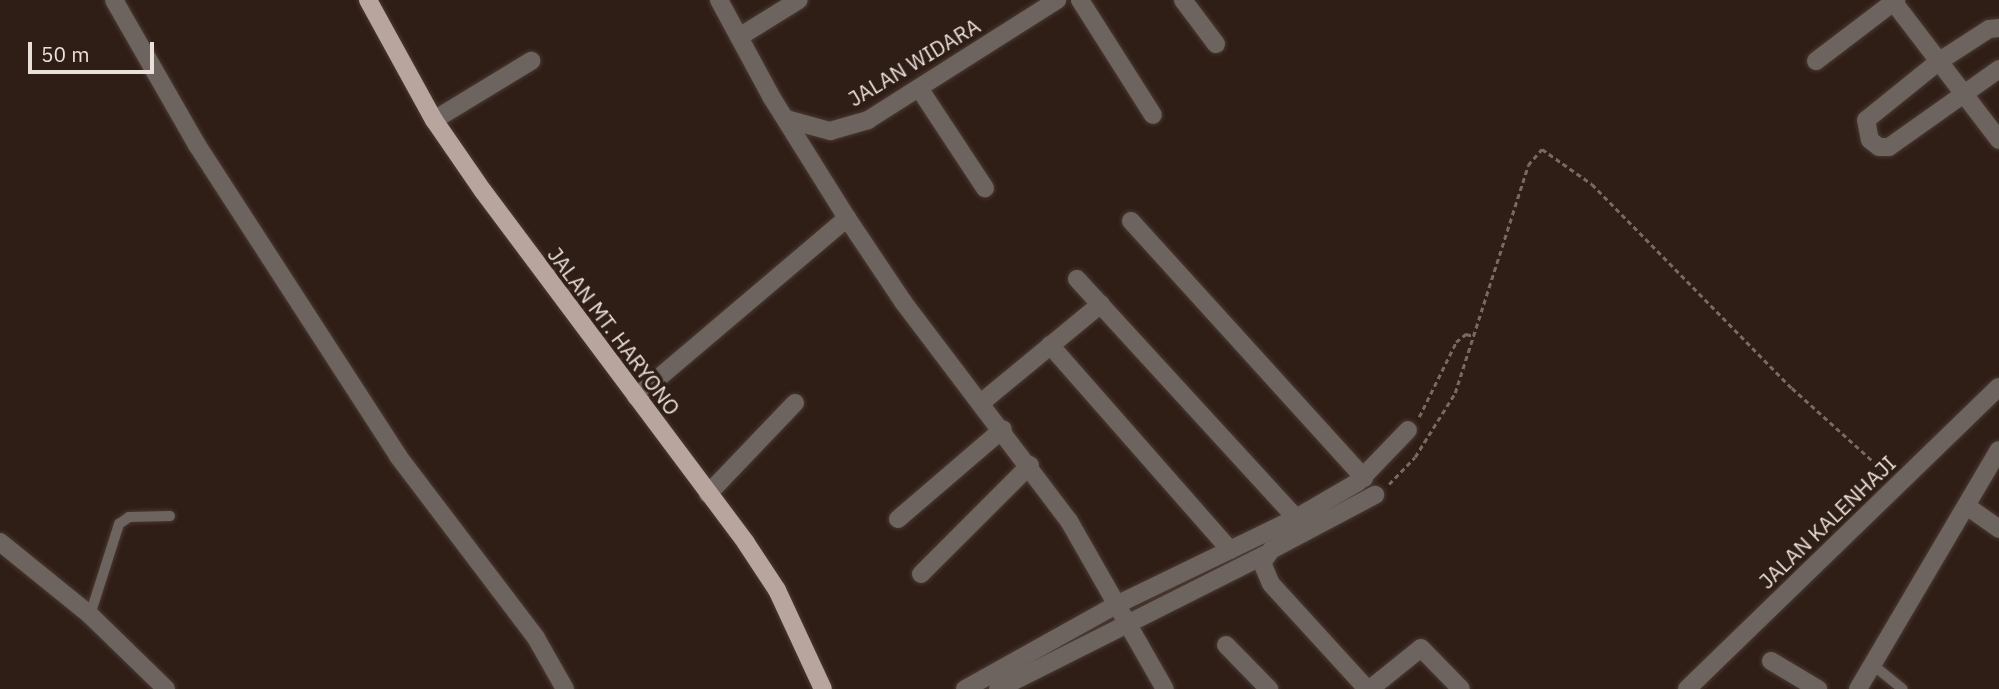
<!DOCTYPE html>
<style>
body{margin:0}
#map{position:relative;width:1999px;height:689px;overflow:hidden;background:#2f1e16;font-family:"IBM Plex Sans",sans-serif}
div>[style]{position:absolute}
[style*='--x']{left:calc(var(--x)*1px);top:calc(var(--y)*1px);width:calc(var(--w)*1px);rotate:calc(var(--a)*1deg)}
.path>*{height:2.5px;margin-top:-1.25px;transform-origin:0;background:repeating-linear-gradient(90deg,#786962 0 5px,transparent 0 8.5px)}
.roads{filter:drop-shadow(0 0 2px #493931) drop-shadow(0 0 2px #493931)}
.lane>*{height:10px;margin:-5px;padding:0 5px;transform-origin:5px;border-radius:5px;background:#6d6460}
.street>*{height:18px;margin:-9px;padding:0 9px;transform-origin:9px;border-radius:9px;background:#6d6460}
.primary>*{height:18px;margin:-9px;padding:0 9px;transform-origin:9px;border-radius:9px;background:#b8a59d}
span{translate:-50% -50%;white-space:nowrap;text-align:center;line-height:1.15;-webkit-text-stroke:7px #2f1e16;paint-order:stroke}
.street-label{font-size:21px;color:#eadfd9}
.scale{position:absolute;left:28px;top:42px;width:126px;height:32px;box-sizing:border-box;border:4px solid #eadfd9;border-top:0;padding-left:9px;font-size:21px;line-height:24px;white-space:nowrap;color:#eadfd9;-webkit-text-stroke:5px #2f1e16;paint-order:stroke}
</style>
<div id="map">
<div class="path">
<i style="--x:1419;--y:417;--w:84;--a:-63.7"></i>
<i style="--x:1456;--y:342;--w:13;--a:-39"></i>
<i style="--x:1466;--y:334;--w:8;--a:14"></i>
<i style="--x:1389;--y:484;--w:37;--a:-46"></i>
<i style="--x:1415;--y:457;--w:75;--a:-58"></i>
<i style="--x:1455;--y:393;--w:239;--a:-72.2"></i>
<i style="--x:1528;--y:165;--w:21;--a:-49"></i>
<i style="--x:1542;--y:149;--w:61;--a:35"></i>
<i style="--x:1592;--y:184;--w:286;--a:45.6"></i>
<i style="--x:1792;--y:388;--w:125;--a:42.1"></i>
</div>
<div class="roads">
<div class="lane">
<i style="--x:90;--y:615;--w:96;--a:-72.3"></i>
<i style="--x:119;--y:524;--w:12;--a:-35"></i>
<i style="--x:129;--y:517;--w:41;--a:-1.4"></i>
<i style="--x:1873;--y:665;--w:38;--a:39"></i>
</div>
<div class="street">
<i style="--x:114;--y:0;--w:167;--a:60.2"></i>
<i style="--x:197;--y:145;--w:370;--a:57.1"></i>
<i style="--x:398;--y:456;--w:228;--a:52.8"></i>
<i style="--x:536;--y:638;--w:59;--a:60.4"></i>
<i style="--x:719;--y:0;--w:111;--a:61.6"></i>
<i style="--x:772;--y:98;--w:142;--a:58"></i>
<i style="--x:847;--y:218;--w:102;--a:56.2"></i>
<i style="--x:904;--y:303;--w:273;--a:52.9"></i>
<i style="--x:1069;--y:521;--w:193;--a:60.3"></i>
<i style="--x:1080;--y:0;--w:136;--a:57.6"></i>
<i style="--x:1183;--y:0;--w:55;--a:53.1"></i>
<i style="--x:1892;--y:0;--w:176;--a:52.6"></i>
<i style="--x:1999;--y:28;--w:10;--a:174"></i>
<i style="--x:1989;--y:29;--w:61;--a:147.1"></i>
<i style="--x:1938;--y:62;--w:92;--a:141.1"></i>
<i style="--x:1866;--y:120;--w:20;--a:79"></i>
<i style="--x:1870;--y:140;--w:11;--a:38"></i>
<i style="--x:1879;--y:147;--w:10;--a:0"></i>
<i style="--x:1889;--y:147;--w:135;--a:-35.3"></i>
<i style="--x:739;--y:37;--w:70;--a:-31.7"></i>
<i style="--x:1816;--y:61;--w:101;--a:-37.3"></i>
<i style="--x:919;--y:88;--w:120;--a:56.6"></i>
<i style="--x:786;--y:119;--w:46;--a:15.3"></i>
<i style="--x:830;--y:131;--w:40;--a:-16"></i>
<i style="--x:868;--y:120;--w:224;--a:-32.4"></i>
<i style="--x:434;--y:120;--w:114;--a:-31.3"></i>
<i style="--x:1131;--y:221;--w:347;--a:47.8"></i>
<i style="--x:1077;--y:279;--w:324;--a:47.5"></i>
<i style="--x:1050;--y:345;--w:273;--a:48.7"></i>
<i style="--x:636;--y:397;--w:277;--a:-40.3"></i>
<i style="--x:982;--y:402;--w:154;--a:-39.5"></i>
<i style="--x:708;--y:494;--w:126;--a:-46.3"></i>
<i style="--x:1968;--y:507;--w:38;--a:35"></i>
<i style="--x:898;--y:519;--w:138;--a:-40.6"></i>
<i style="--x:0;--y:542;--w:116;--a:39"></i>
<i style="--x:90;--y:615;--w:106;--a:44.2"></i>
<i style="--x:921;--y:574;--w:154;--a:-45"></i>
<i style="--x:1226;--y:645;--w:62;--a:45.7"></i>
<i style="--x:1771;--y:661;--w:55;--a:30.8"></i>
<i style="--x:965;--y:689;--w:175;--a:-29.1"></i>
<i style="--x:1118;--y:604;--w:198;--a:-25.8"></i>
<i style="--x:1296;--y:518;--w:72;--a:-30.1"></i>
<i style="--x:1358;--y:482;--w:72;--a:-46.1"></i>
<i style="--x:998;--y:689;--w:299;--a:-26.7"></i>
<i style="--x:1367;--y:689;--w:142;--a:-132.4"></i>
<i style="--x:1271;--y:584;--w:23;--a:-113"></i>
<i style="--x:1262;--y:563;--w:16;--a:-55"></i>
<i style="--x:1271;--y:550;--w:118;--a:-27.9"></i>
<i style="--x:1370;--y:689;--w:65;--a:-38.8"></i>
<i style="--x:1421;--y:648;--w:57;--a:45.7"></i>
<i style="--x:1687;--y:689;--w:434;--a:-44.1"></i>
<i style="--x:1858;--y:689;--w:277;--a:-59.5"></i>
</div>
<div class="primary">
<i style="--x:368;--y:0;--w:137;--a:61.2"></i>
<i style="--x:434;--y:120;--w:86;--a:55.4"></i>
<i style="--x:483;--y:191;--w:439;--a:53.2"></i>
<i style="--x:746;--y:543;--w:56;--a:56.6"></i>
<i style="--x:777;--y:590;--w:109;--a:65.1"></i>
</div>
</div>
<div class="street-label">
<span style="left:914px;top:62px;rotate:-31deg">JALAN WIDARA</span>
<span style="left:614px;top:331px;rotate:53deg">JALAN MT. HARYONO</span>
<span style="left:1827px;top:522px;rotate:-44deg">JALAN KALENHAJI</span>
</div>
<div class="scale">50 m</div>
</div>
